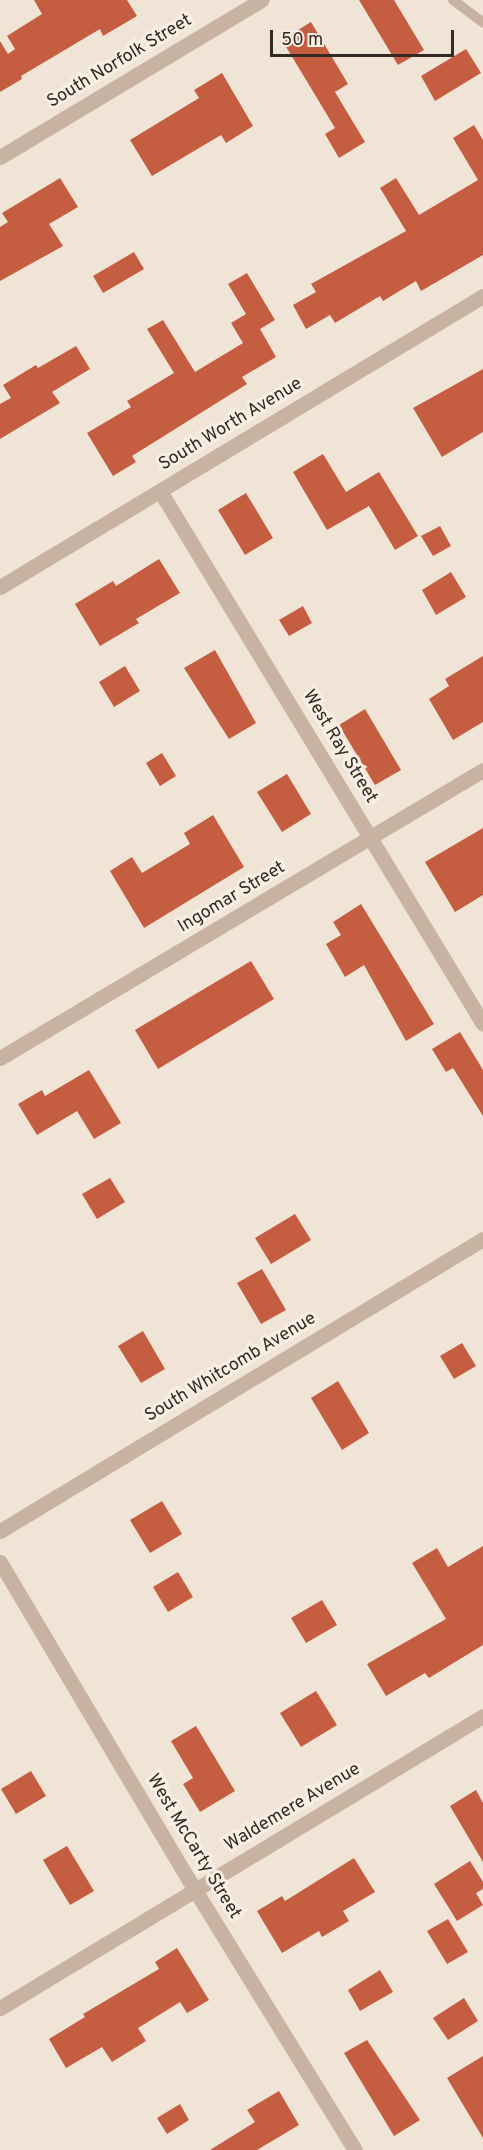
<!DOCTYPE html>
<style>
body{margin:0}
#map{position:relative;width:483px;height:2150px;overflow:hidden;background:#f0e4d7;font-family:Overpass,sans-serif}
div>[style]{position:absolute}
[style*='--x']{left:calc(var(--x)*1px);top:calc(var(--y)*1px);width:calc(var(--w)*1px);rotate:calc(var(--a)*1deg)}
.building>*{inset:0;background:#c55e40}
.lane>*{height:10px;margin:-5px;padding:0 5px;transform-origin:5px;border-radius:5px;background:#c8b3a3}
.street>*{height:15px;margin:-7.5px;padding:0 7.5px;transform-origin:7.5px;border-radius:7.5px;background:#c8b3a3}
span{translate:-50% -50%;white-space:nowrap;text-align:center;line-height:1.15;-webkit-text-stroke:6px #f9eee3;paint-order:stroke}
.street-label{font-size:18px;color:#332925}
.scale{position:absolute;left:270px;top:30px;width:184px;height:27px;box-sizing:border-box;border:3px solid #332925;border-top:0;padding-left:8px;font-size:18px;line-height:21px;white-space:nowrap;color:#332925;-webkit-text-stroke:4px #f9eee3;paint-order:stroke}
</style>
<div id="map">
<div class="building">
<i style="clip-path:polygon(34px 0,127px 0,137px 16px,103px 36px,100px 29px,21px 76px,22px 79px,0 92px,0 41px,8px 54px,15px 49px,7px 36px,42px 14px)"></i>
<i style="clip-path:polygon(359px 0,394px 0,424px 50px,398px 65px)"></i>
<i style="clip-path:polygon(311px 22px,348px 84px,335px 92px,365px 142px,339px 158px,325px 134px,335px 128px,282px 40px)"></i>
<i style="clip-path:polygon(466px 49px,481px 73px,435px 101px,421px 76px)"></i>
<i style="clip-path:polygon(222px 73px,253px 126px,226px 143px,221px 135px,152px 176px,130px 140px,199px 98px,194px 90px)"></i>
<i style="clip-path:polygon(474px 125px,483px 140px,483px 255px,421px 291px,416px 281px,383px 301px,380px 296px,335px 323px,330px 315px,306px 329px,293px 305px,316px 292px,311px 284px,406px 231px,380px 188px,396px 178px,419px 215px,478px 180px,453px 138px)"></i>
<i style="clip-path:polygon(60px 178px,78px 207px,49px 224px,63px 246px,0 281px,0 227px,8px 222px,2px 213px)"></i>
<i style="clip-path:polygon(134px 252px,144px 269px,103px 293px,93px 276px)"></i>
<i style="clip-path:polygon(247px 273px,275px 320px,260px 329px,276px 357px,242px 377px,247px 384px,132px 456px,136px 462px,113px 476px,87px 433px,131px 407px,127px 401px,174px 373px,147px 329px,163px 320px,195px 372px,243px 343px,231px 323px,246px 314px,228px 284px)"></i>
<i style="clip-path:polygon(76px 346px,90px 369px,52px 392px,60px 403px,0 439px,0 404px,11px 398px,3px 385px,36px 365px,38px 368px)"></i>
<i style="clip-path:polygon(483px 369px,483px 432px,442px 457px,413px 408px)"></i>
<i style="clip-path:polygon(323px 454px,346px 492px,379px 472px,418px 536px,395px 550px,369px 506px,327px 530px,293px 472px)"></i>
<i style="clip-path:polygon(246px 493px,273px 538px,245px 555px,218px 510px)"></i>
<i style="clip-path:polygon(440px 526px,451px 546px,433px 556px,421px 536px)"></i>
<i style="clip-path:polygon(159px 559px,180px 593px,136px 619px,139px 623px,100px 646px,75px 604px,113px 581px,116px 586px)"></i>
<i style="clip-path:polygon(451px 572px,466px 597px,436px 615px,422px 590px)"></i>
<i style="clip-path:polygon(303px 606px,312px 623px,289px 636px,279px 620px)"></i>
<i style="clip-path:polygon(215px 650px,256px 723px,229px 739px,184px 668px)"></i>
<i style="clip-path:polygon(483px 656px,483px 722px,453px 740px,429px 699px,449px 686px,445px 679px)"></i>
<i style="clip-path:polygon(125px 666px,140px 691px,114px 707px,99px 682px)"></i>
<i style="clip-path:polygon(365px 709px,401px 770px,375px 785px,339px 725px)"></i>
<i style="clip-path:polygon(162px 753px,176px 776px,160px 786px,146px 763px)"></i>
<i style="clip-path:polygon(287px 774px,311px 814px,282px 832px,257px 792px)"></i>
<i style="clip-path:polygon(213px 815px,244px 867px,144px 928px,110px 871px,132px 857px,142px 873px,190px 844px,184px 833px)"></i>
<i style="clip-path:polygon(483px 828px,483px 895px,455px 912px,425px 862px)"></i>
<i style="clip-path:polygon(361px 904px,434px 1024px,406px 1041px,364px 965px,345px 977px,326px 944px,341px 935px,333px 922px)"></i>
<i style="clip-path:polygon(251px 961px,274px 999px,158px 1069px,135px 1030px)"></i>
<i style="clip-path:polygon(460px 1032px,483px 1070px,483px 1116px,453px 1068px,446px 1072px,432px 1049px)"></i>
<i style="clip-path:polygon(89px 1070px,121px 1123px,94px 1139px,77px 1111px,37px 1135px,18px 1104px,42px 1090px,45px 1096px)"></i>
<i style="clip-path:polygon(110px 1178px,125px 1202px,97px 1219px,82px 1194px)"></i>
<i style="clip-path:polygon(295px 1214px,311px 1240px,271px 1264px,255px 1238px)"></i>
<i style="clip-path:polygon(262px 1269px,286px 1310px,261px 1324px,237px 1283px)"></i>
<i style="clip-path:polygon(143px 1331px,165px 1369px,141px 1383px,118px 1346px)"></i>
<i style="clip-path:polygon(462px 1343px,476px 1366px,454px 1379px,440px 1356px)"></i>
<i style="clip-path:polygon(338px 1381px,369px 1433px,342px 1450px,311px 1398px)"></i>
<i style="clip-path:polygon(162px 1501px,182px 1534px,150px 1553px,130px 1520px)"></i>
<i style="clip-path:polygon(483px 1546px,483px 1645px,429px 1678px,425px 1673px,386px 1696px,367px 1664px,446px 1619px,412px 1563px,437px 1548px,448px 1567px)"></i>
<i style="clip-path:polygon(178px 1572px,193px 1597px,168px 1612px,153px 1587px)"></i>
<i style="clip-path:polygon(322px 1600px,337px 1625px,306px 1643px,291px 1618px)"></i>
<i style="clip-path:polygon(316px 1691px,337px 1725px,301px 1747px,280px 1713px)"></i>
<i style="clip-path:polygon(196px 1726px,235px 1791px,200px 1812px,183px 1784px,193px 1778px,171px 1741px)"></i>
<i style="clip-path:polygon(31px 1771px,46px 1796px,16px 1814px,1px 1789px)"></i>
<i style="clip-path:polygon(476px 1790px,483px 1803px,483px 1862px,450px 1806px)"></i>
<i style="clip-path:polygon(67px 1846px,94px 1891px,70px 1905px,43px 1860px)"></i>
<i style="clip-path:polygon(354px 1858px,375px 1892px,343px 1911px,349px 1921px,322px 1937px,319px 1931px,282px 1953px,257px 1911px,282px 1896px,285px 1901px)"></i>
<i style="clip-path:polygon(470px 1861px,483px 1882px,483px 1889px,476px 1893px,483px 1905px,457px 1921px,434px 1884px)"></i>
<i style="clip-path:polygon(448px 1919px,468px 1952px,447px 1964px,427px 1931px)"></i>
<i style="clip-path:polygon(177px 1948px,209px 2000px,187px 2013px,180px 2002px,138px 2028px,146px 2041px,112px 2062px,102px 2047px,66px 2068px,49px 2039px,85px 2017px,83px 2014px,159px 1969px,155px 1962px)"></i>
<i style="clip-path:polygon(380px 1970px,393px 1992px,360px 2011px,348px 1990px)"></i>
<i style="clip-path:polygon(464px 1998px,478px 2021px,448px 2040px,433px 2018px)"></i>
<i style="clip-path:polygon(367px 2040px,420px 2120px,394px 2136px,344px 2053px)"></i>
<i style="clip-path:polygon(483px 2056px,483px 2138px,447px 2078px)"></i>
<i style="clip-path:polygon(279px 2091px,299px 2125px,257px 2150px,210px 2150px,255px 2122px,247px 2110px)"></i>
<i style="clip-path:polygon(180px 2104px,189px 2120px,167px 2134px,157px 2118px)"></i>
</div>
<div class="lane">
<i style="--x:453;--y:0;--w:38;--a:37"></i>
</div>
<div class="street">
<i style="--x:0;--y:157;--w:305;--a:-31"></i>
<i style="--x:160;--y:491;--w:623;--a:58.78"></i>
<i style="--x:0;--y:587;--w:564;--a:-31.07"></i>
<i style="--x:0;--y:1058;--w:562;--a:-30.81"></i>
<i style="--x:0;--y:1531;--w:564;--a:-31.16"></i>
<i style="--x:0;--y:1562;--w:382;--a:59.3"></i>
<i style="--x:195;--y:1890;--w:305;--a:58.4"></i>
<i style="--x:0;--y:2008;--w:564;--a:-31.16"></i>
</div>
<div class="street-label">
<span style="left:120px;top:62px;rotate:-31deg">South Norfolk Street</span>
<span style="left:231px;top:425px;rotate:-31deg">South Worth Avenue</span>
<span style="left:339px;top:747px;rotate:59deg">West Ray Street</span>
<span style="left:232px;top:898px;rotate:-31deg">Ingomar Street</span>
<span style="left:231px;top:1368px;rotate:-31deg">South Whitcomb Avenue</span>
<span style="left:293px;top:1808px;rotate:-31deg">Waldemere Avenue</span>
<span style="left:193px;top:1847px;rotate:59deg">West McCarty Street</span>
</div>
<div class="scale">50 m</div>
</div>
